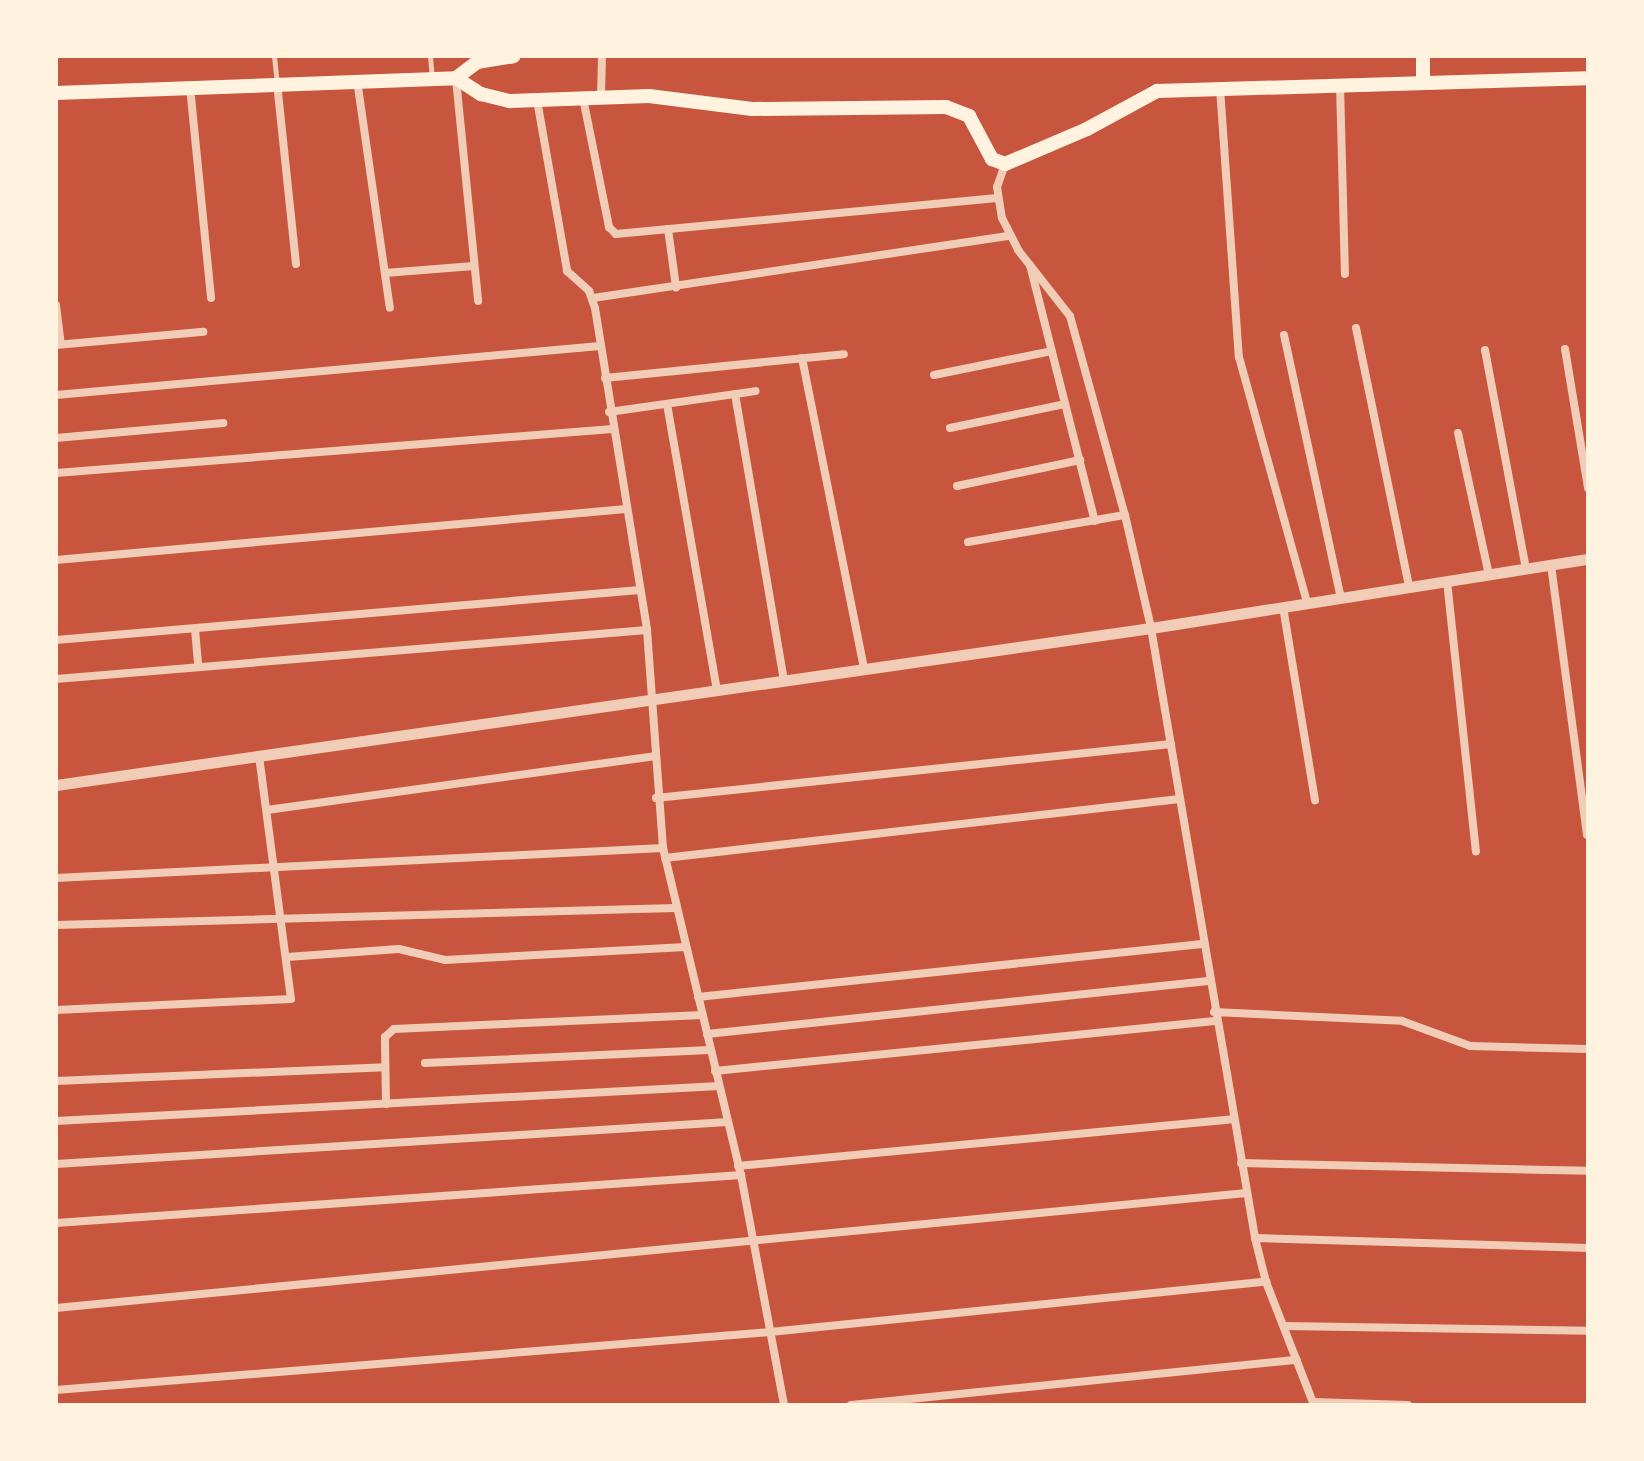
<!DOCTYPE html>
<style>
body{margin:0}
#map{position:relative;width:1644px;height:1461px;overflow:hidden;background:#c8553d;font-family:"Source Sans 3",sans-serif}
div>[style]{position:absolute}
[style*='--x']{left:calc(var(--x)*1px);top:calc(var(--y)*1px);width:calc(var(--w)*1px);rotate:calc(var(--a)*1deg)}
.service>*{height:5px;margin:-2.5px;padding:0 2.5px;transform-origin:2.5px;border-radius:2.5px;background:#f1ccb7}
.minor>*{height:8px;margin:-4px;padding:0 4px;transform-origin:4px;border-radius:4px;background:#f1ccb7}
.tertiary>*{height:11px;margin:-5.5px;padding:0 5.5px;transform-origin:5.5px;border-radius:5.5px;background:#f1ccb7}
.secondary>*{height:14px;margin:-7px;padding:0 7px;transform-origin:7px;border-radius:7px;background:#fff3e0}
span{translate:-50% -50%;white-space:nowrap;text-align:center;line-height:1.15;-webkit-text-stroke:6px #fff3e0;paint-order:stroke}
.frame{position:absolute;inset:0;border:58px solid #fff3e0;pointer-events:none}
</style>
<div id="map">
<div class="service">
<i style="--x:274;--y:56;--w:27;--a:84"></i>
<i style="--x:430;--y:56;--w:22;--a:85"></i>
</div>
<div class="minor">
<i style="--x:456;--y:79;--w:223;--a:84.3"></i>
<i style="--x:357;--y:80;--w:230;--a:81.8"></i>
<i style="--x:277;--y:83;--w:182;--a:84"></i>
<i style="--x:1340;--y:85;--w:189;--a:88.5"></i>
<i style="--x:190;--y:87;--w:212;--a:84.3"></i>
<i style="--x:1220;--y:88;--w:270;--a:86"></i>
<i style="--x:1239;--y:357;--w:255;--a:74.5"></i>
<i style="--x:601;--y:97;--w:41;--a:-88.6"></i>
<i style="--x:583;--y:98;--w:132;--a:78.6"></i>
<i style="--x:609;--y:227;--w:10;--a:45"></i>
<i style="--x:616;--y:234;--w:383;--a:-5.4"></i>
<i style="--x:537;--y:100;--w:174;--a:80"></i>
<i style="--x:567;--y:271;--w:30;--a:42"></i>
<i style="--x:589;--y:291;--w:18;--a:71"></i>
<i style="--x:595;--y:308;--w:326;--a:80.8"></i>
<i style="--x:647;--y:630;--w:219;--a:85.8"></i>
<i style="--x:663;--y:848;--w:336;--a:76.6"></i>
<i style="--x:741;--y:1175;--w:234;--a:79.4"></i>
<i style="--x:1005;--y:164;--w:24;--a:109"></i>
<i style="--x:997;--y:187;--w:31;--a:81"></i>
<i style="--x:1002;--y:218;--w:36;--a:63"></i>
<i style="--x:1018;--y:250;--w:84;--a:51.8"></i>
<i style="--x:1070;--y:316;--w:206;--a:74.6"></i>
<i style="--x:1125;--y:515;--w:116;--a:77"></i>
<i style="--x:1151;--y:628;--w:619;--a:80.32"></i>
<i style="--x:1255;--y:1238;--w:45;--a:76"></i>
<i style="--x:1266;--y:1282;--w:132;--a:68.7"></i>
<i style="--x:668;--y:229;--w:59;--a:82.1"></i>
<i style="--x:1030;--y:265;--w:264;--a:75.8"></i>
<i style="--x:385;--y:273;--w:89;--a:-4.5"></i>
<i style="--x:593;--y:298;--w:421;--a:-8.5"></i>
<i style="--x:56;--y:305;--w:39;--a:83"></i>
<i style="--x:1356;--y:328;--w:264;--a:78.4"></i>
<i style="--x:1284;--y:335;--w:269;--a:77.8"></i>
<i style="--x:56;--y:345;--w:148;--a:-5.1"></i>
<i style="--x:1565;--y:349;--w:141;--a:80.6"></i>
<i style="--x:1485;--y:350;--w:223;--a:79.4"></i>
<i style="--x:802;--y:358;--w:317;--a:78.7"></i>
<i style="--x:934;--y:375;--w:120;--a:-11.5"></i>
<i style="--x:605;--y:378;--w:240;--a:-5.7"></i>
<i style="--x:735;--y:394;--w:291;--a:80.3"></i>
<i style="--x:56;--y:395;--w:546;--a:-5.15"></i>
<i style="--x:667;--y:404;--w:290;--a:80.1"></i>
<i style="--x:609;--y:412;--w:148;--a:-8.1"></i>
<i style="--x:950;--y:428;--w:117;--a:-11.8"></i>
<i style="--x:1458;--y:433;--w:145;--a:77.7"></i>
<i style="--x:56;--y:438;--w:168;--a:-5.1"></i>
<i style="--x:56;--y:473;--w:558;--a:-4.52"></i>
<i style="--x:957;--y:486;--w:126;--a:-11.9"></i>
<i style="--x:968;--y:542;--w:159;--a:-9.8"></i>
<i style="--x:56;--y:560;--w:572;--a:-5.11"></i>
<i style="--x:1551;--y:565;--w:272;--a:82.4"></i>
<i style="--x:1447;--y:581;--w:272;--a:83.9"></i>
<i style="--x:1283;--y:607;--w:196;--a:80.6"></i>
<i style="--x:195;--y:629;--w:38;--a:85"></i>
<i style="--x:56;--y:640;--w:586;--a:-4.89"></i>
<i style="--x:56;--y:679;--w:593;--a:-4.74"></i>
<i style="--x:656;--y:798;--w:518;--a:-5.99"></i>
<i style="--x:267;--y:810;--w:391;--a:-7.9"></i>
<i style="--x:665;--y:858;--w:518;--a:-6.54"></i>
<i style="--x:56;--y:878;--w:608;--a:-2.83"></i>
<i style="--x:56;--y:925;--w:620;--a:-1.57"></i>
<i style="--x:287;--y:957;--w:112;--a:-4.1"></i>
<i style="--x:399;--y:949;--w:47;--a:13.4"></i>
<i style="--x:445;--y:960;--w:241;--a:-3.1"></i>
<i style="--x:698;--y:997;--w:507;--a:-6"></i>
<i style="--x:56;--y:1010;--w:235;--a:-2.7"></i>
<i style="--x:291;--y:999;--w:245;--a:-97.5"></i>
<i style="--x:1214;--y:1012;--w:188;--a:2.7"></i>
<i style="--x:1402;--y:1021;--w:72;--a:20.2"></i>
<i style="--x:1470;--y:1046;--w:118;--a:1.5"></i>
<i style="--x:707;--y:1034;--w:504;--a:-6.04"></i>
<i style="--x:425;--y:1063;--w:285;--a:-2.6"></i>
<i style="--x:715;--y:1071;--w:502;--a:-5.71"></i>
<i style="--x:56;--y:1081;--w:329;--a:-2.4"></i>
<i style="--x:386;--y:1104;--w:67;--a:-90.9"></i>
<i style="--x:385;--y:1037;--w:12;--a:-42"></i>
<i style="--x:394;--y:1029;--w:309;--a:-2.6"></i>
<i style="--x:56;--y:1121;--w:664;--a:-3.02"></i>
<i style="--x:1241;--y:1163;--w:347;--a:1.3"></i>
<i style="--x:56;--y:1164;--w:673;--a:-3.58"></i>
<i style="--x:738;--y:1166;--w:497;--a:-5.4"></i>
<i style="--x:56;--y:1223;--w:687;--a:-4.01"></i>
<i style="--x:1255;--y:1238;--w:333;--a:1.7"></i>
<i style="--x:56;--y:1308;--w:1196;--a:-5.52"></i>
<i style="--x:1284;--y:1326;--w:304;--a:0.9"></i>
<i style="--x:56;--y:1390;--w:716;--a:-4.64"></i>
<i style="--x:770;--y:1332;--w:499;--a:-5.8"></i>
<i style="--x:1313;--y:1402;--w:95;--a:1.8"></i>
<i style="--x:851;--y:1405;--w:448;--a:-5.8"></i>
</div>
<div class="tertiary">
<i style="--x:56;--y:785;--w:1106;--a:-8.16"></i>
<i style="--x:1151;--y:628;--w:442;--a:-9"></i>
</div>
<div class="secondary">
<i style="--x:1423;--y:56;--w:27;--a:90"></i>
<i style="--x:456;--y:78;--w:26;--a:-37"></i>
<i style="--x:477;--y:62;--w:37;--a:-9"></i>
<i style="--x:56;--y:93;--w:400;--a:-2.1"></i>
<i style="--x:456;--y:78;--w:30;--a:33"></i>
<i style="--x:481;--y:94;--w:30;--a:14"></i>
<i style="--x:510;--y:101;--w:139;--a:-2.1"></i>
<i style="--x:649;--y:96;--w:104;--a:7.2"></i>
<i style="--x:752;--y:109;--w:194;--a:-0.6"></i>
<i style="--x:946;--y:107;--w:25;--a:21"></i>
<i style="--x:969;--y:116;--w:49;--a:61.9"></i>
<i style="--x:992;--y:159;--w:14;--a:21"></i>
<i style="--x:1005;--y:164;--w:89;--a:-23.1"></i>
<i style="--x:1087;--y:129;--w:80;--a:-28.5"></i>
<i style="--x:1157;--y:91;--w:431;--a:-1.7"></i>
</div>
<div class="frame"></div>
</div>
